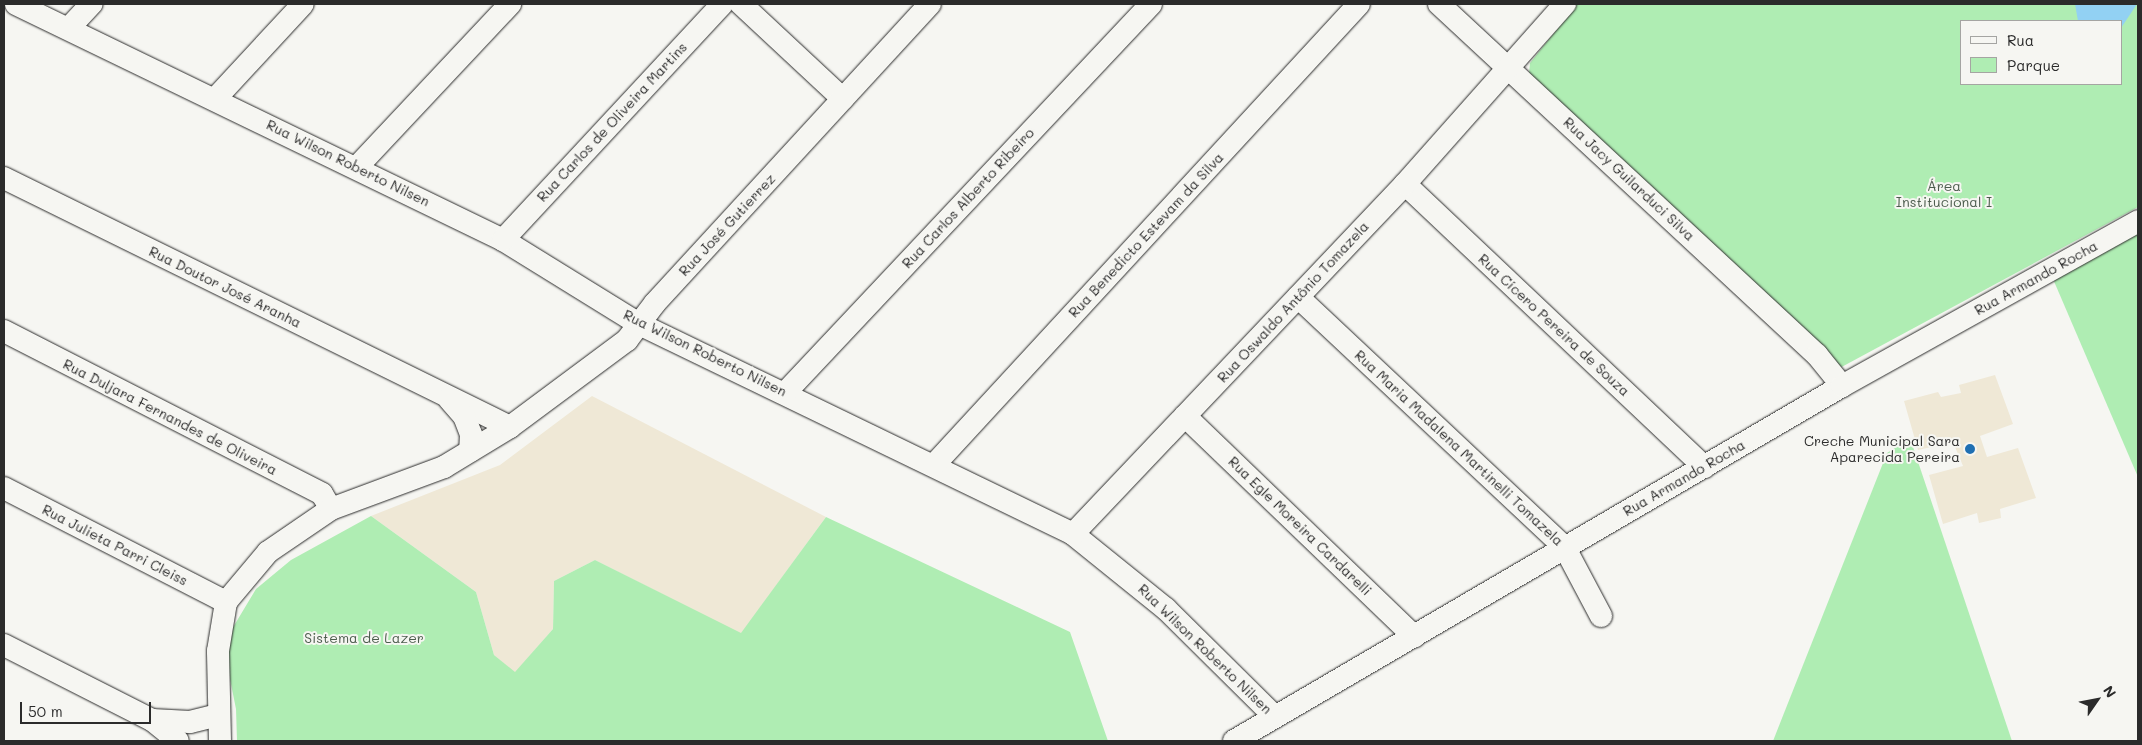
<!DOCTYPE html>
<meta charset="utf-8">
<style>
body{margin:0}
#map{position:relative;width:2142px;height:745px;overflow:hidden;background:#f6f6f2;font-family:Mali,sans-serif}
div>[style]{position:absolute}
[style*='--x']{left:calc(var(--x)*1px);top:calc(var(--y)*1px);width:calc(var(--w)*1px);rotate:calc(var(--a)*1deg)}
.built>*{inset:0;background:#efe8d6}
.green>*{inset:0;background:#afedb3}
.water>*{inset:0;background:#92d1f3}
.roads{filter:drop-shadow(0 0 1px #2b2b2b) drop-shadow(0 0 1px #2b2b2b)}
.minor>*{height:22px;margin:-11px;padding:0 11px;transform-origin:11px;border-radius:11px;background:#f6f6f2}
.dots>*{width:14px;height:14px;translate:-50% -50%;box-sizing:border-box;border:2px solid #f6f6f2;border-radius:50%}
span{translate:-50% -50%;white-space:nowrap;text-align:center;line-height:1.15;-webkit-text-stroke:4px #f6f6f2;paint-order:stroke}
.street-label{font-size:14px;color:#2b2b2b}
.park-label{font-size:14px;color:#4c5c4d}
.poi-label{font-size:14px;color:#2b2b2b}
.right{translate:-100% -50%;text-align:right}
.frame{position:absolute;inset:0;border:5px solid #2b2b2b;pointer-events:none}
.legend{position:absolute;left:1960px;top:20px;width:162px;height:65px;box-sizing:border-box;background:#f6f6f2;border:1px solid #a5a5a2;margin:0;padding:6px 9px;list-style:none;font-size:15px;color:#2b2b2b}
.legend li{display:flex;align-items:center;gap:10px;height:25px}
.legend b{width:25px;border:1px solid #a5a5a2}
.north{position:absolute;left:2072px;top:675px;width:50px;height:50px;-webkit-text-stroke:4px #f6f6f2;paint-order:stroke;rotate:57deg;font-size:14px;font-weight:700;line-height:20px;text-align:center;color:#2b2b2b}
.north::after{content:'';display:block;margin:auto;width:18px;height:22px;background:#2b2b2b;clip-path:polygon(50% 0,100% 100%,50% 72%,0 100%)}
.scale{position:absolute;left:20px;top:702px;width:131px;height:22px;box-sizing:border-box;border:2px solid #2b2b2b;border-top:0;padding-left:6px;font-size:15px;line-height:18px;white-space:nowrap;color:#2b2b2b;-webkit-text-stroke:4px #f6f6f2;paint-order:stroke}
</style>
<div id="map">
<div class="built">
<i style="clip-path:polygon(1995px 375px,2013px 424px,1980px 436px,1987px 457px,2018px 448px,2036px 498px,2000px 509px,2001px 518px,1979px 523px,1977px 513px,1943px 524px,1929px 475px,1963px 466px,1953px 442px,1918px 450px,1904px 401px,1938px 392px,1941px 397px,1961px 393px,1959px 385px)"></i>
<i style="clip-path:polygon(592px 396px,826px 517px,741px 634px,595px 560px,554px 581px,553px 629px,515px 673px,494px 655px,476px 592px,371px 516px,500px 465px)"></i>
</div>
<div class="green">
<i style="clip-path:polygon(evenodd,1577px 4px,2138px 4px,2138px 207px,1836px 370px,1529px 74px,1530px 63px,1577px 4px,1961px 21px,2121px 21px,2121px 84px,1961px 84px,1961px 21px)"></i>
<i style="clip-path:polygon(2138px 232px,2138px 477px,2053px 279px)"></i>
<i style="clip-path:polygon(1910px 438px,2012px 741px,1773px 741px,1887px 453px)"></i>
<i style="clip-path:polygon(371px 516px,476px 592px,494px 655px,515px 672px,553px 629px,554px 581px,595px 560px,741px 633px,826px 517px,1070px 632px,1108px 741px,237px 741px,236px 709px,227px 664px,232px 629px,256px 589px,291px 560px)"></i>
</div>
<div class="water">
<i style="clip-path:polygon(2075px 4px,2137px 4px,2121px 28px,2121px 21px,2078px 21px)"></i>
</div>
<div class="roads">
<div class="minor">
<i style="--x:16;--y:4;--w:541;--a:25.85"></i>
<i style="--x:503;--y:240;--w:160;--a:31.7"></i>
<i style="--x:639;--y:324;--w:482;--a:25.8"></i>
<i style="--x:1073;--y:534;--w:119;--a:38.9"></i>
<i style="--x:1166;--y:609;--w:153;--a:44.7"></i>
<i style="--x:741;--y:4;--w:139;--a:43"></i>
<i style="--x:1439;--y:4;--w:516;--a:42.88"></i>
<i style="--x:1817;--y:355;--w:40;--a:51"></i>
<i style="--x:69;--y:28;--w:33;--a:-47"></i>
<i style="--x:215;--y:99;--w:129;--a:-47.2"></i>
<i style="--x:357;--y:167;--w:224;--a:-46.8"></i>
<i style="--x:4;--y:178;--w:564;--a:26.2"></i>
<i style="--x:1405;--y:184;--w:412;--a:43.4"></i>
<i style="--x:503;--y:240;--w:322;--a:-47.1"></i>
<i style="--x:1298;--y:297;--w:366;--a:43.2"></i>
<i style="--x:1565;--y:548;--w:77;--a:62.1"></i>
<i style="--x:4;--y:331;--w:357;--a:27.1"></i>
<i style="--x:322;--y:494;--w:17;--a:59"></i>
<i style="--x:785;--y:393;--w:534;--a:-46.74"></i>
<i style="--x:449;--y:399;--w:23;--a:49"></i>
<i style="--x:464;--y:416;--w:19;--a:69"></i>
<i style="--x:471;--y:434;--w:17;--a:93"></i>
<i style="--x:1185;--y:416;--w:318;--a:43.9"></i>
<i style="--x:934;--y:465;--w:627;--a:-47.33"></i>
<i style="--x:4;--y:488;--w:250;--a:27.2"></i>
<i style="--x:1073;--y:534;--w:482;--a:-46.5"></i>
<i style="--x:1405;--y:184;--w:241;--a:-48.4"></i>
<i style="--x:4;--y:645;--w:166;--a:26.9"></i>
<i style="--x:152;--y:720;--w:33;--a:39"></i>
<i style="--x:152;--y:720;--w:38;--a:3"></i>
<i style="--x:190;--y:722;--w:30;--a:-14"></i>
<i style="--x:220;--y:741;--w:90;--a:-91.3"></i>
<i style="--x:218;--y:651;--w:50;--a:-80.7"></i>
<i style="--x:226;--y:602;--w:65;--a:-50"></i>
<i style="--x:268;--y:552;--w:76;--a:-34.3"></i>
<i style="--x:331;--y:509;--w:121;--a:-20.4"></i>
<i style="--x:444;--y:467;--w:77;--a:-31.2"></i>
<i style="--x:510;--y:427;--w:146;--a:-36.6"></i>
<i style="--x:627;--y:340;--w:46;--a:-52.9"></i>
<i style="--x:655;--y:303;--w:406;--a:-47.4"></i>
<i style="--x:1234;--y:741;--w:704;--a:-30.28"></i>
<i style="--x:1842;--y:386;--w:339;--a:-29.1"></i>
</div>
</div>
<div class="dots">
<i style="left:1970px;top:449px;background:#1f6fb2"></i>
</div>
<div class="street-label">
<span style="left:612px;top:122px;rotate:-47deg">Rua Carlos de Oliveira Martins</span>
<span style="left:348px;top:163px;rotate:26deg">Rua Wilson Roberto Nilsen</span>
<span style="left:1629px;top:179px;rotate:43deg">Rua Jacy Guilarduci Silva</span>
<span style="left:968px;top:198px;rotate:-47deg">Rua Carlos Alberto Ribeiro</span>
<span style="left:727px;top:225px;rotate:-47deg">Rua José Gutierrez</span>
<span style="left:1146px;top:235px;rotate:-47deg">Rua Benedicto Estevam da Silva</span>
<span style="left:2036px;top:278px;rotate:-29deg">Rua Armando Rocha</span>
<span style="left:225px;top:287px;rotate:26deg">Rua Doutor José Aranha</span>
<span style="left:1293px;top:302px;rotate:-47deg">Rua Oswaldo Antônio Tomazela</span>
<span style="left:1554px;top:325px;rotate:43deg">Rua Cícero Pereira de Souza</span>
<span style="left:705px;top:353px;rotate:26deg">Rua Wilson Roberto Nilsen</span>
<span style="left:170px;top:417px;rotate:27deg">Rua Duljara Fernandes de Oliveira</span>
<span style="left:1459px;top:448px;rotate:43deg">Rua Maria Madalena Martinelli Tomazela</span>
<span style="left:1684px;top:478px;rotate:-30deg">Rua Armando Rocha</span>
<span style="left:1300px;top:526px;rotate:44deg">Rua Egle Moreira Cardarelli</span>
<span style="left:115px;top:545px;rotate:27deg">Rua Julieta Parri Cleiss</span>
<span style="left:1205px;top:649px;rotate:44deg">Rua Wilson Roberto Nilsen</span>
</div>
<div class="park-label">
<span style="left:1944px;top:194px">Área<br>Institucional I</span>
<span style="left:364px;top:638px">Sistema de Lazer</span>
</div>
<div class="poi-label">
<span class="right" style="left:1960px;top:449px">Creche Municipal Sara<br>Aparecida Pereira</span>
</div>
<div class="frame"></div>
<ul class="legend">
<li><b style="height:6px;background:#f6f6f2"></b>Rua</li>
<li><b style="height:14px;background:#afedb3"></b>Parque</li>
</ul>
<div class="north">N</div>
<div class="scale">50 m</div>
</div>
